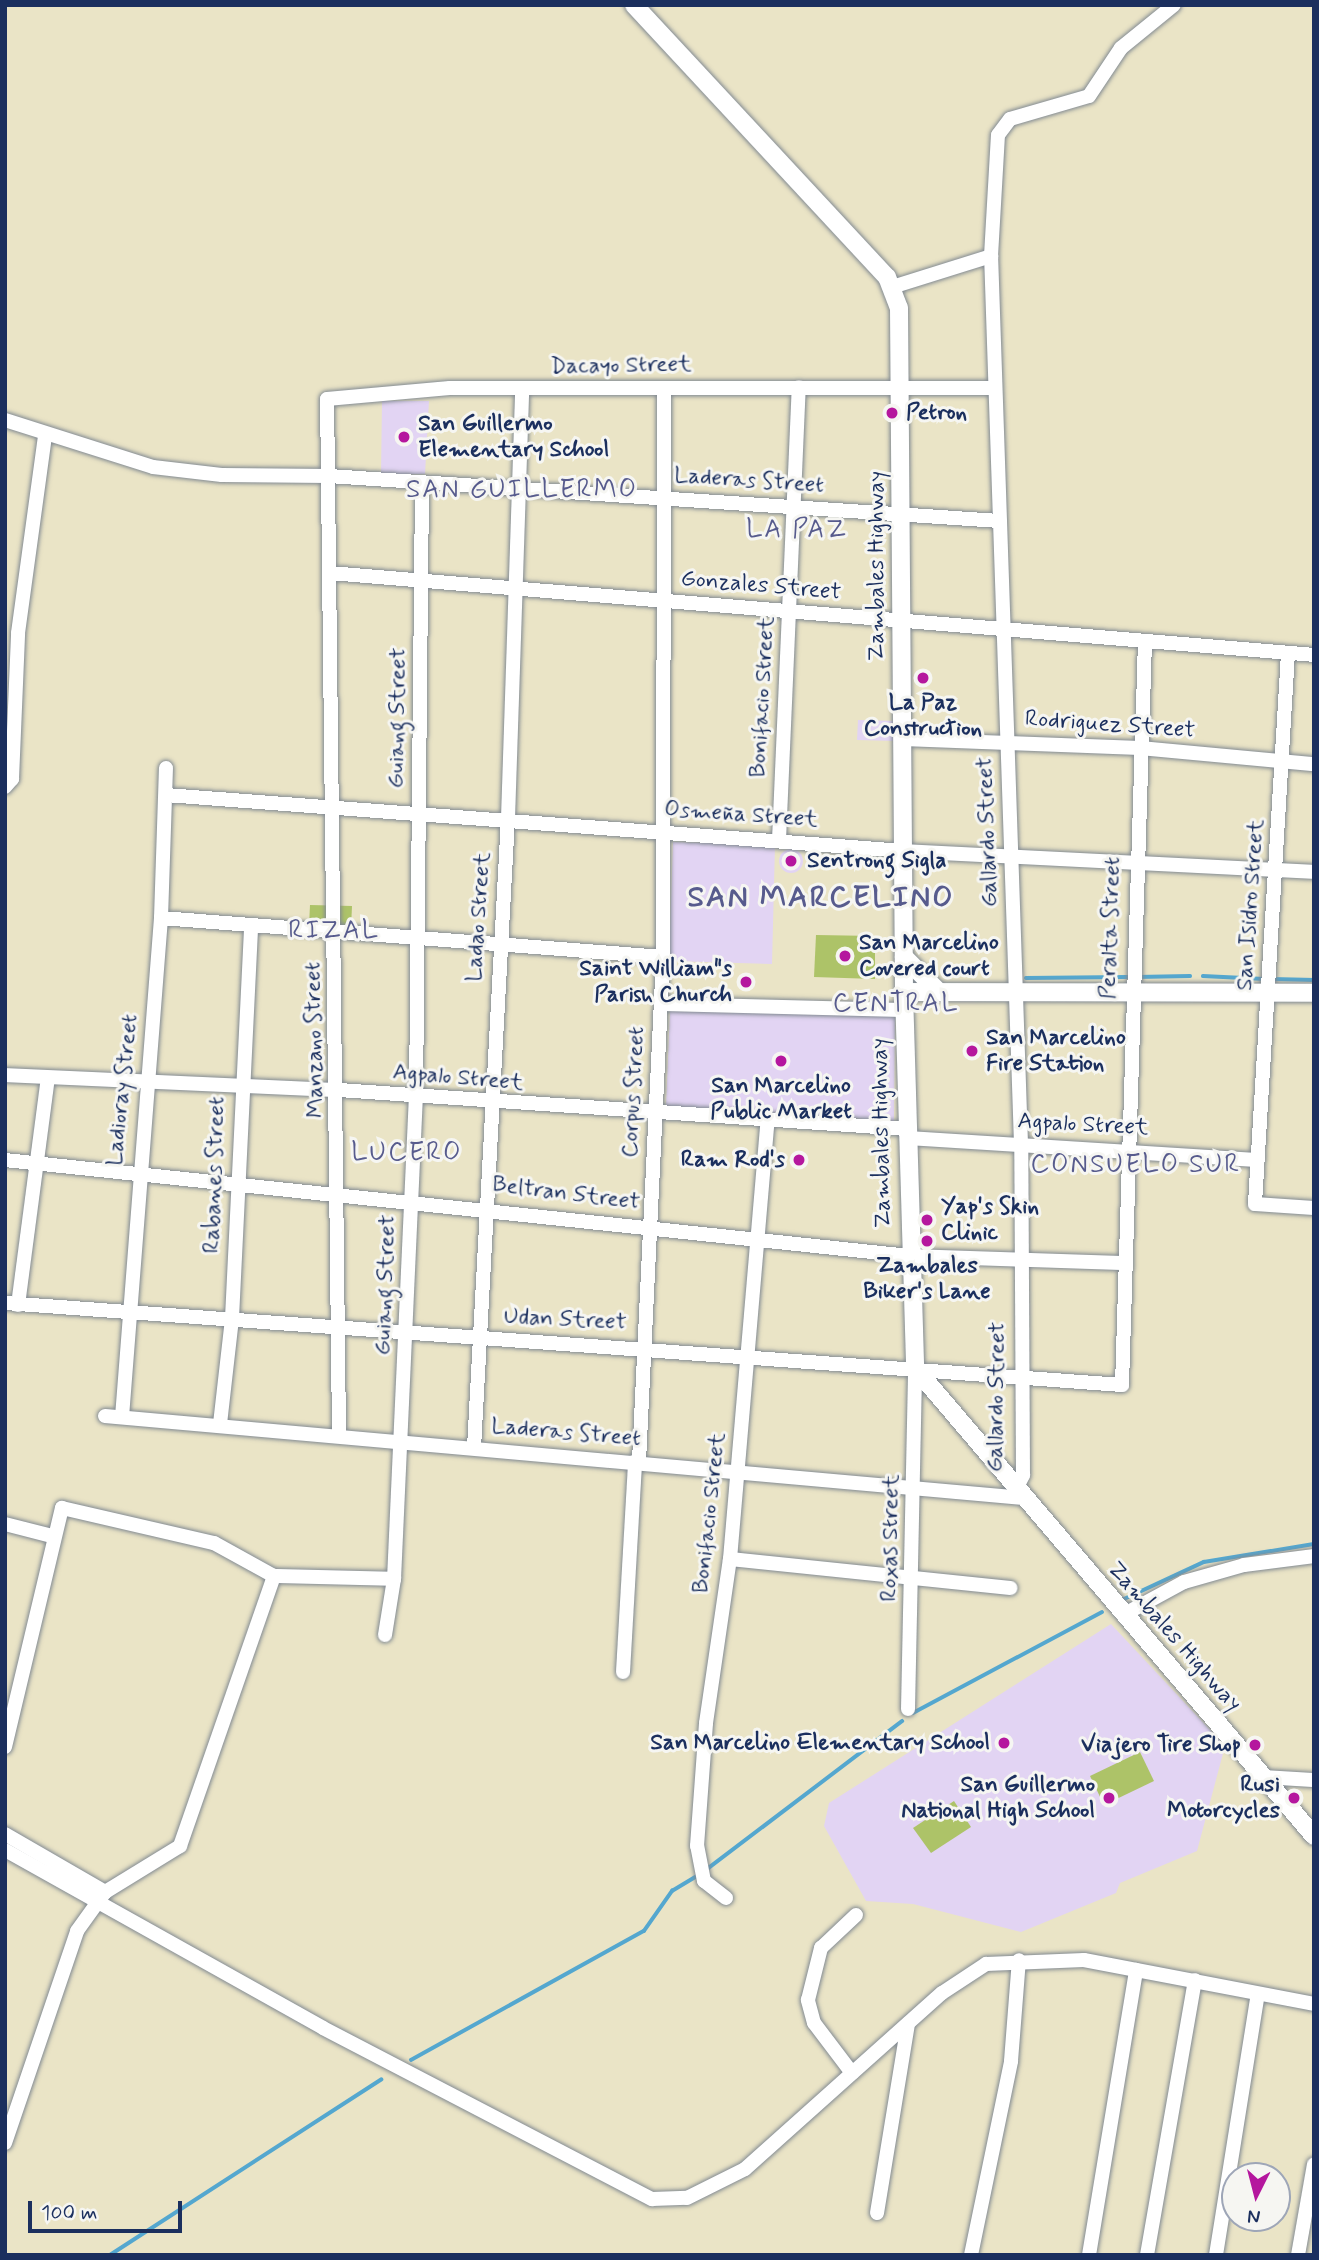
<!DOCTYPE html>
<meta charset="utf-8">
<style>
body{margin:0}
#map{position:relative;width:1319px;height:2260px;overflow:hidden;background:#eae4c6;font-family:Mynerve,sans-serif}
div>[style]{position:absolute}
[style*='--x']{left:calc(var(--x)*1px);top:calc(var(--y)*1px);width:calc(var(--w)*1px);rotate:calc(var(--a)*1deg)}
.built>*{inset:0;background:#e2d4f3}
.round{border-radius:50%}
.green>*{inset:0;background:#adc368}
.stream>*{height:3.5px;margin:-1.75px;padding:0 1.75px;transform-origin:1.75px;border-radius:1.75px;background:#54a7cf}
.roads{filter:drop-shadow(0 0 2px #828a92) drop-shadow(0 0 2px #828a92)}
.minor>*{height:14px;margin:-7px;padding:0 7px;transform-origin:7px;border-radius:7px;background:#fff}
.major>*{height:18px;margin:-9px;padding:0 9px;transform-origin:9px;border-radius:9px;background:#fff}
.dots>*{width:19px;height:19px;translate:-50% -50%;box-sizing:border-box;border:4px solid #f6f6f2;border-radius:50%}
span{translate:-50% -50%;white-space:nowrap;text-align:center;line-height:1.15;-webkit-text-stroke:6px #f6f6f2;paint-order:stroke}
.street-label{font-size:23px;color:#1b2f5e}
.poi-label{font-size:23px;color:#1b2f5e;font-weight:700}
.left{translate:0 -50%;text-align:left}
.right{translate:-100% -50%;text-align:right}
.quarter-label{font-size:26px;color:#575b8d;letter-spacing:2px}
.district-label{font-size:30px;color:#575b8d;font-weight:700;letter-spacing:2px}
.frame{position:absolute;inset:0;border:7px solid #1b2f5e;pointer-events:none}
.north{position:absolute;left:1221px;top:2162px;width:70px;height:70px;box-sizing:border-box;background:#f6f6f2;border:2px solid #9ea6b7;border-radius:50%;rotate:186deg;font-size:19px;font-weight:700;line-height:28px;text-align:center;color:#1b2f5e}
.north::after{content:'';display:block;margin:auto;width:24px;height:32px;background:#b5179e;clip-path:polygon(50% 0,100% 100%,50% 72%,0 100%)}
.scale{position:absolute;left:28px;top:2201px;width:154px;height:32px;box-sizing:border-box;border:4px solid #1b2f5e;border-top:0;padding-left:9px;font-size:21px;line-height:24px;white-space:nowrap;color:#1b2f5e;-webkit-text-stroke:5px #f6f6f2;paint-order:stroke}
</style>
<div id="map">
<div class="built">
<i style="clip-path:polygon(382px 401px,429px 401px,425px 474px,381px 474px)"></i>
<i style="clip-path:polygon(858px 720px,896px 721px,896px 741px,857px 740px)"></i>
<i style="clip-path:polygon(673px 842px,775px 845px,772px 964px,669px 961px)"></i>
<i class="round" style="left:779px;top:849px;width:24px;height:24px"></i>
<i style="clip-path:polygon(670px 1011px,895px 1015px,894px 1121px,666px 1106px)"></i>
<i style="clip-path:polygon(1111px 1624px,1225px 1746px,1197px 1851px,1120px 1883px,1116px 1893px,1021px 1932px,913px 1904px,866px 1901px,824px 1826px,829px 1803px)"></i>
</div>
<div class="green">
<i style="clip-path:polygon(310px 905px,352px 906px,351px 928px,309px 926px)"></i>
<i style="clip-path:polygon(816px 935px,875px 936px,875px 979px,814px 977px)"></i>
<i style="clip-path:polygon(1140px 1752px,1154px 1781px,1104px 1805px,1090px 1776px)"></i>
<i style="clip-path:polygon(954px 1801px,971px 1827px,931px 1853px,913px 1828px)"></i>
</div>
<div class="stream">
<i style="--x:1203;--y:976;--w:61;--a:2.8"></i>
<i style="--x:1137;--y:977;--w:53;--a:-1.1"></i>
<i style="--x:1026;--y:978;--w:101;--a:-0.6"></i>
<i style="--x:1272;--y:979;--w:42;--a:1.4"></i>
<i style="--x:1122;--y:1600;--w:90;--a:-24.9"></i>
<i style="--x:1204;--y:1562;--w:111;--a:-9.3"></i>
<i style="--x:913;--y:1713;--w:214;--a:-28.1"></i>
<i style="--x:706;--y:1870;--w:246;--a:-37.2"></i>
<i style="--x:411;--y:2060;--w:266;--a:-29"></i>
<i style="--x:644;--y:1931;--w:49;--a:-55"></i>
<i style="--x:672;--y:1891;--w:33;--a:-31"></i>
<i style="--x:110;--y:2255;--w:323;--a:-32.9"></i>
</div>
<div class="roads">
<div class="minor">
<i style="--x:892;--y:287;--w:104;--a:-17.4"></i>
<i style="--x:5;--y:420;--w:155;--a:17.6"></i>
<i style="--x:153;--y:467;--w:69;--a:6.6"></i>
<i style="--x:222;--y:475;--w:107;--a:0.5"></i>
<i style="--x:329;--y:476;--w:672;--a:3.84"></i>
<i style="--x:330;--y:573;--w:987;--a:4.76"></i>
<i style="--x:1288;--y:653;--w:552;--a:93.43"></i>
<i style="--x:1255;--y:1204;--w:59;--a:3.9"></i>
<i style="--x:903;--y:739;--w:237;--a:2.2"></i>
<i style="--x:1140;--y:748;--w:175;--a:5.3"></i>
<i style="--x:5;--y:787;--w:11;--a:-49"></i>
<i style="--x:12;--y:779;--w:146;--a:-87.6"></i>
<i style="--x:18;--y:633;--w:198;--a:-82.2"></i>
<i style="--x:166;--y:795;--w:740;--a:4.34"></i>
<i style="--x:904;--y:851;--w:411;--a:2.9"></i>
<i style="--x:779;--y:840;--w:453;--a:-87.5"></i>
<i style="--x:161;--y:918;--w:504;--a:4.44"></i>
<i style="--x:661;--y:1004;--w:244;--a:1.4"></i>
<i style="--x:5;--y:1075;--w:334;--a:2.6"></i>
<i style="--x:339;--y:1090;--w:569;--a:3.93"></i>
<i style="--x:907;--y:1138;--w:351;--a:3.6"></i>
<i style="--x:5;--y:1160;--w:909;--a:6.06"></i>
<i style="--x:909;--y:1256;--w:213;--a:1.9"></i>
<i style="--x:5;--y:1303;--w:1120;--a:4.2"></i>
<i style="--x:1122;--y:1385;--w:744;--a:-88.23"></i>
<i style="--x:18;--y:1305;--w:229;--a:-82.5"></i>
<i style="--x:105;--y:1416;--w:922;--a:5.1"></i>
<i style="--x:122;--y:1417;--w:501;--a:-85.53"></i>
<i style="--x:161;--y:918;--w:150;--a:-88.1"></i>
<i style="--x:220;--y:1424;--w:107;--a:-83.5"></i>
<i style="--x:232;--y:1318;--w:391;--a:-87.2"></i>
<i style="--x:339;--y:1434;--w:1035;--a:-90.66"></i>
<i style="--x:327;--y:399;--w:123;--a:-5.1"></i>
<i style="--x:450;--y:388;--w:544;--a:0"></i>
<i style="--x:474;--y:1448;--w:631;--a:-86.91"></i>
<i style="--x:508;--y:818;--w:428;--a:-88.1"></i>
<i style="--x:639;--y:1461;--w:505;--a:-87.27"></i>
<i style="--x:663;--y:957;--w:569;--a:-89.9"></i>
<i style="--x:1016;--y:1489;--w:16;--a:-63"></i>
<i style="--x:1023;--y:1475;--w:331;--a:-90.3"></i>
<i style="--x:1021;--y:1144;--w:889;--a:-91.93"></i>
<i style="--x:991;--y:256;--w:121;--a:-86.7"></i>
<i style="--x:998;--y:135;--w:20;--a:-53"></i>
<i style="--x:1010;--y:119;--w:82;--a:-16.2"></i>
<i style="--x:1089;--y:96;--w:58;--a:-56.3"></i>
<i style="--x:1121;--y:48;--w:68;--a:-39.1"></i>
<i style="--x:5;--y:1524;--w:49;--a:14.3"></i>
<i style="--x:730;--y:1559;--w:282;--a:5.9"></i>
<i style="--x:1123;--y:1615;--w:69;--a:-28.4"></i>
<i style="--x:1184;--y:1582;--w:62;--a:-15.8"></i>
<i style="--x:1244;--y:1565;--w:71;--a:-7.3"></i>
<i style="--x:385;--y:1635;--w:57;--a:-80.9"></i>
<i style="--x:623;--y:1672;--w:211;--a:-86.7"></i>
<i style="--x:908;--y:1709;--w:341;--a:-88.8"></i>
<i style="--x:5;--y:1747;--w:246;--a:-76.6"></i>
<i style="--x:62;--y:1508;--w:156;--a:13"></i>
<i style="--x:214;--y:1543;--w:68;--a:28.8"></i>
<i style="--x:1262;--y:1777;--w:52;--a:3.3"></i>
<i style="--x:5;--y:1834;--w:116;--a:30.1"></i>
<i style="--x:5;--y:1850;--w:364;--a:29.2"></i>
<i style="--x:323;--y:2028;--w:371;--a:27.5"></i>
<i style="--x:652;--y:2199;--w:35;--a:-2"></i>
<i style="--x:687;--y:2198;--w:65;--a:-26.6"></i>
<i style="--x:745;--y:2169;--w:264;--a:-41.8"></i>
<i style="--x:942;--y:1993;--w:53;--a:-33.4"></i>
<i style="--x:986;--y:1964;--w:98;--a:-2.3"></i>
<i style="--x:1084;--y:1960;--w:234;--a:10.8"></i>
<i style="--x:726;--y:1898;--w:28;--a:-142"></i>
<i style="--x:704;--y:1881;--w:36;--a:-101"></i>
<i style="--x:697;--y:1846;--w:123;--a:-85.8"></i>
<i style="--x:706;--y:1723;--w:166;--a:-81.7"></i>
<i style="--x:730;--y:1559;--w:441;--a:-85.1"></i>
<i style="--x:852;--y:2073;--w:63;--a:-127.2"></i>
<i style="--x:814;--y:2023;--w:24;--a:-105"></i>
<i style="--x:808;--y:2000;--w:54;--a:-76"></i>
<i style="--x:821;--y:1948;--w:48;--a:-43.3"></i>
<i style="--x:5;--y:2143;--w:224;--a:-71.2"></i>
<i style="--x:77;--y:1931;--w:48;--a:-54.3"></i>
<i style="--x:105;--y:1892;--w:88;--a:-31.5"></i>
<i style="--x:180;--y:1846;--w:286;--a:-70.8"></i>
<i style="--x:274;--y:1576;--w:120;--a:1.4"></i>
<i style="--x:394;--y:1579;--w:482;--a:-87.4"></i>
<i style="--x:416;--y:1098;--w:615;--a:-89.44"></i>
<i style="--x:877;--y:2213;--w:192;--a:-80.7"></i>
<i style="--x:971;--y:2255;--w:198;--a:-78.3"></i>
<i style="--x:1011;--y:2061;--w:101;--a:-85.5"></i>
<i style="--x:1089;--y:2255;--w:289;--a:-80.6"></i>
<i style="--x:1147;--y:2255;--w:279;--a:-80.1"></i>
<i style="--x:1216;--y:2255;--w:264;--a:-80.9"></i>
<i style="--x:1298;--y:2255;--w:92;--a:-80"></i>
</div>
<div class="major">
<i style="--x:634;--y:5;--w:371;--a:47.1"></i>
<i style="--x:887;--y:277;--w:33;--a:69"></i>
<i style="--x:899;--y:308;--w:684;--a:89.58"></i>
<i style="--x:904;--y:992;--w:376;--a:88.3"></i>
<i style="--x:915;--y:1368;--w:615;--a:49.55"></i>
<i style="--x:904;--y:957;--w:48;--a:45"></i>
<i style="--x:904;--y:992;--w:410;--a:0.1"></i>
</div>
</div>
<div class="dots">
<i style="left:892px;top:413px;background:#b5179e"></i>
<i style="left:404px;top:437px;background:#b5179e"></i>
<i style="left:923px;top:678px;background:#b5179e"></i>
<i style="left:791px;top:861px;background:#b5179e"></i>
<i style="left:845px;top:956px;background:#b5179e"></i>
<i style="left:746px;top:982px;background:#b5179e"></i>
<i style="left:972px;top:1051px;background:#b5179e"></i>
<i style="left:781px;top:1061px;background:#b5179e"></i>
<i style="left:799px;top:1160px;background:#b5179e"></i>
<i style="left:927px;top:1220px;background:#b5179e"></i>
<i style="left:927px;top:1241px;background:#b5179e"></i>
<i style="left:1004px;top:1743px;background:#b5179e"></i>
<i style="left:1255px;top:1745px;background:#b5179e"></i>
<i style="left:1109px;top:1798px;background:#b5179e"></i>
<i style="left:1294px;top:1798px;background:#b5179e"></i>
</div>
<div class="street-label">
<span style="left:621px;top:366px;rotate:-1deg">Dacayo Street</span>
<span style="left:749px;top:481px;rotate:4deg">Laderas Street</span>
<span style="left:877px;top:566px;rotate:-90deg">Zambales Highway</span>
<span style="left:761px;top:586px;rotate:5deg">Gonzales Street</span>
<span style="left:763px;top:697px;rotate:-87deg">Bonifacio Street</span>
<span style="left:398px;top:718px;rotate:-89deg">Guiang Street</span>
<span style="left:1110px;top:725px;rotate:4deg">Rodriguez Street</span>
<span style="left:741px;top:815px;rotate:4deg">Osmeña Street</span>
<span style="left:988px;top:832px;rotate:-92deg">Gallardo Street</span>
<span style="left:1251px;top:905px;rotate:-86deg">San Isidro Street</span>
<span style="left:479px;top:917px;rotate:-86deg">Ladao Street</span>
<span style="left:1111px;top:928px;rotate:-88deg">Peralta Street</span>
<span style="left:315px;top:1040px;rotate:-91deg">Manzano Street</span>
<span style="left:458px;top:1078px;rotate:5deg">Agpalo Street</span>
<span style="left:123px;top:1090px;rotate:-84deg">Ladioray Street</span>
<span style="left:634px;top:1092px;rotate:-87deg">Corpus Street</span>
<span style="left:1083px;top:1125px;rotate:3deg">Agpalo Street</span>
<span style="left:882px;top:1133px;rotate:-91deg">Zambales Highway</span>
<span style="left:215px;top:1175px;rotate:-88deg">Rabanes Street</span>
<span style="left:566px;top:1194px;rotate:7deg">Beltran Street</span>
<span style="left:386px;top:1285px;rotate:-88deg">Guiang Street</span>
<span style="left:565px;top:1320px;rotate:3deg">Udan Street</span>
<span style="left:997px;top:1397px;rotate:-89deg">Gallardo Street</span>
<span style="left:566px;top:1433px;rotate:5deg">Laderas Street</span>
<span style="left:710px;top:1513px;rotate:-84deg">Bonifacio Street</span>
<span style="left:891px;top:1538px;rotate:-89deg">Roxas Street</span>
<span style="left:1174px;top:1637px;rotate:49deg">Zambales Highway</span>
</div>
<div class="poi-label">
<span class="left" style="left:906px;top:413px">Petron</span>
<span class="left" style="left:418px;top:437px">San Guillermo<br>Elementary School</span>
<span style="left:923px;top:716px">La Paz<br>Construction</span>
<span class="left" style="left:807px;top:861px">Sentrong Sigla</span>
<span class="left" style="left:859px;top:956px">San Marcelino<br>Covered court</span>
<span class="right" style="left:732px;top:982px">Saint William"s<br>Parish Church</span>
<span class="left" style="left:986px;top:1051px">San Marcelino<br>Fire Station</span>
<span style="left:781px;top:1099px">San Marcelino<br>Public Market</span>
<span class="right" style="left:785px;top:1160px">Ram Rod's</span>
<span class="left" style="left:941px;top:1220px">Yap's Skin<br>Clinic</span>
<span style="left:927px;top:1279px">Zambales<br>Biker's Lane</span>
<span class="right" style="left:990px;top:1743px">San Marcelino Elementary School</span>
<span class="right" style="left:1241px;top:1745px">Viajero Tire Shop</span>
<span class="right" style="left:1095px;top:1798px">San Guillermo<br>National High School</span>
<span class="right" style="left:1280px;top:1798px">Rusi<br>Motorcycles</span>
</div>
<div class="quarter-label">
<span style="left:522px;top:491px">SAN GUILLERMO</span>
<span style="left:797px;top:531px">LA PAZ</span>
<span style="left:334px;top:932px">RIZAL</span>
<span style="left:896px;top:1005px">CENTRAL</span>
<span style="left:407px;top:1154px">LUCERO</span>
<span style="left:1136px;top:1166px">CONSUELO SUR</span>
</div>
<div class="district-label">
<span style="left:821px;top:898px">SAN MARCELINO</span>
</div>
<div class="frame"></div>
<div class="north">N</div>
<div class="scale">100 m</div>
</div>
